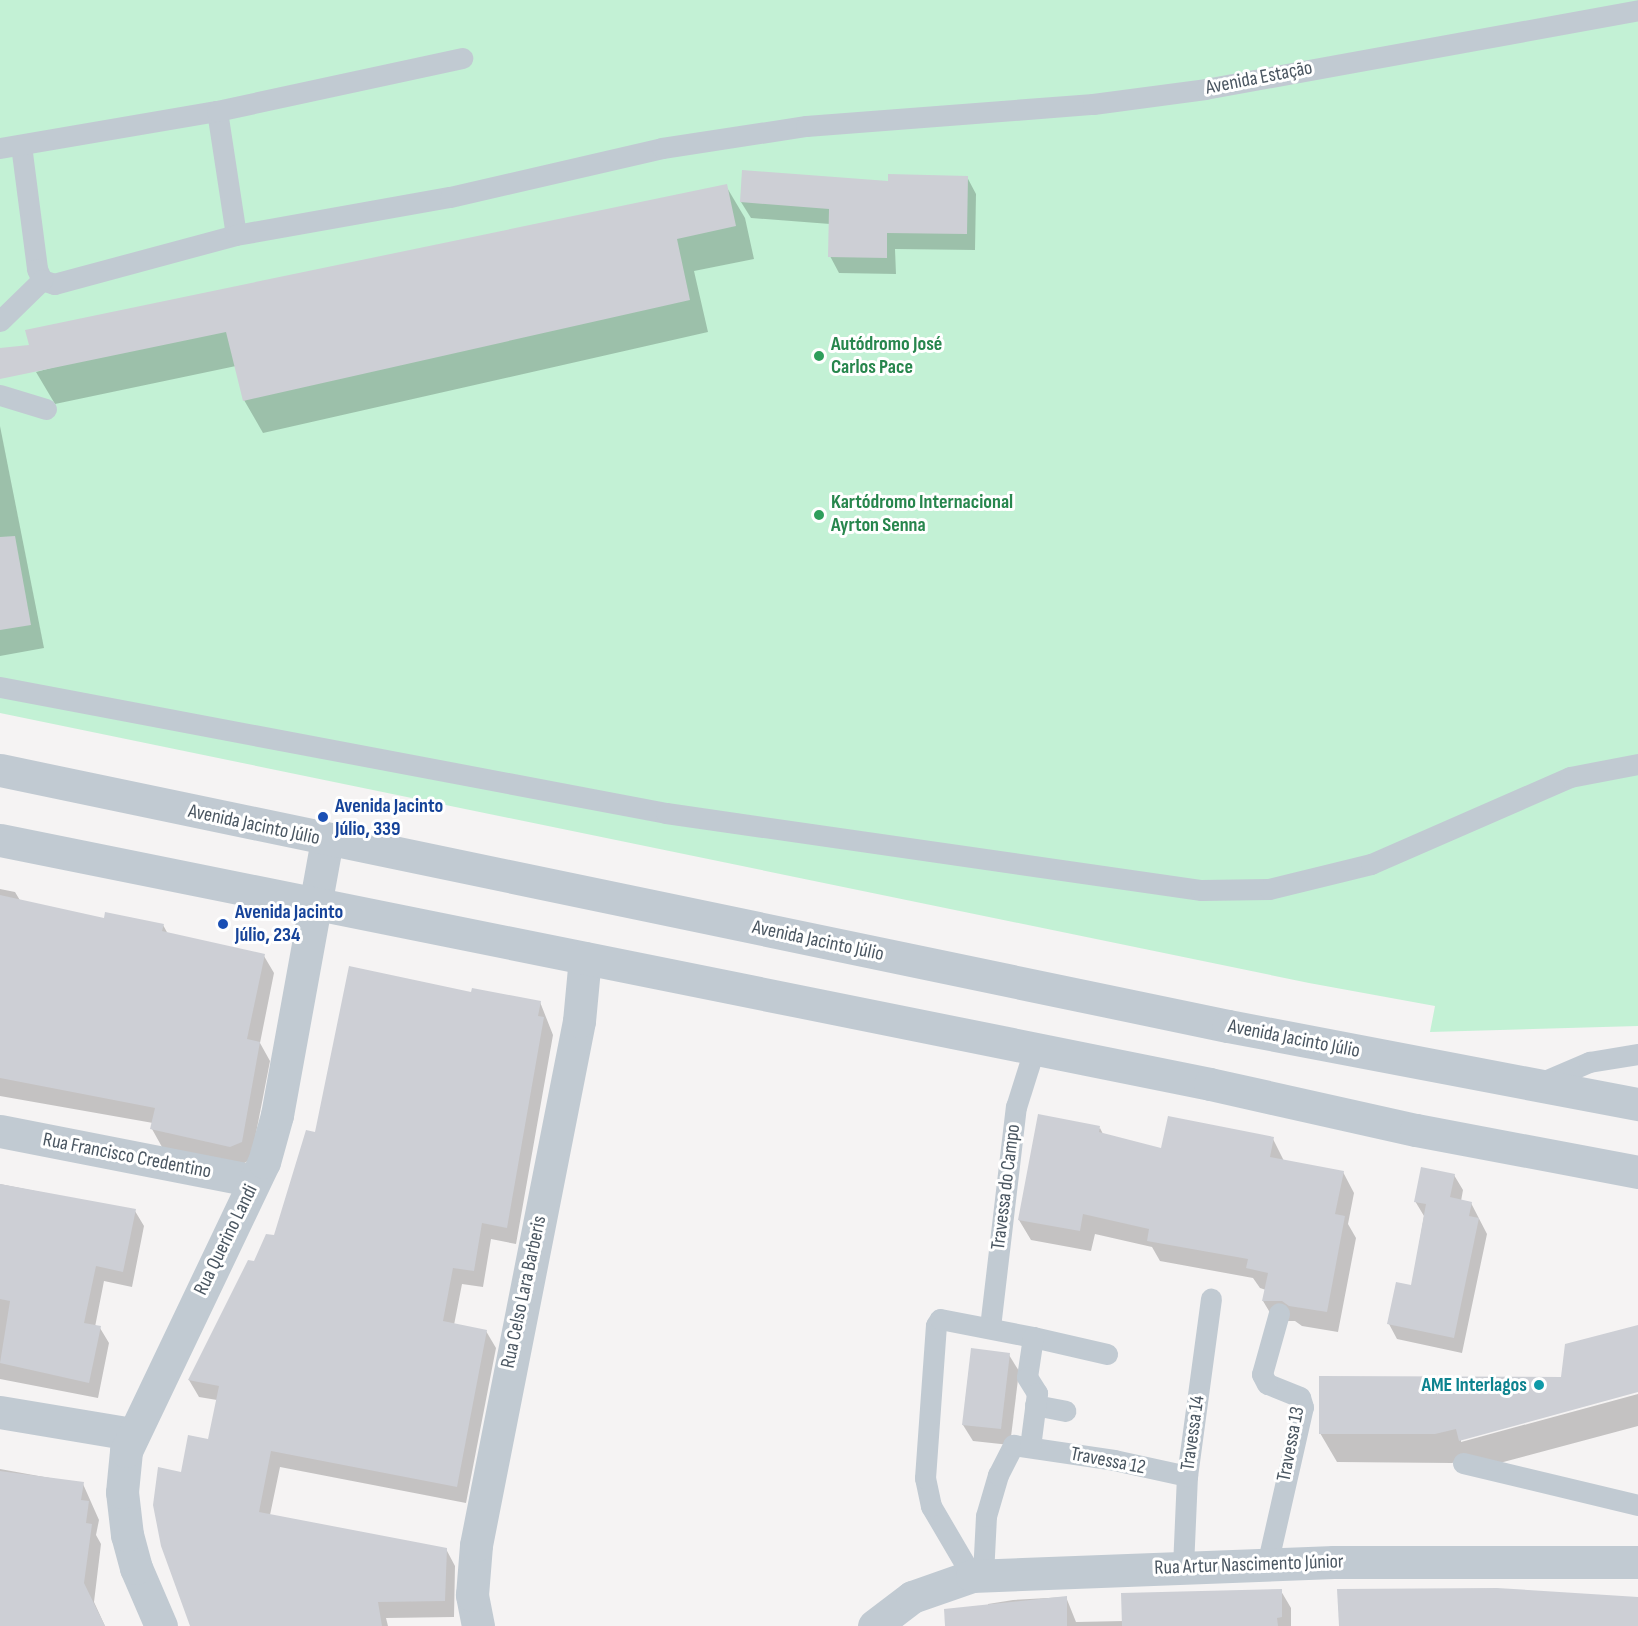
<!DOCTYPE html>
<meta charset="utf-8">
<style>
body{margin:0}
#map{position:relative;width:1638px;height:1626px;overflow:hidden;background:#f5f3f3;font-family:"Sofia Sans Condensed",sans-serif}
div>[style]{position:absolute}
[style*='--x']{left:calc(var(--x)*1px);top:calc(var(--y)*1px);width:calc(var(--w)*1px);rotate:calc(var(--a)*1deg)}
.green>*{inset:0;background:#c3f1d5}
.shadow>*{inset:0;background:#0003}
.building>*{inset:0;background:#cdcfd5}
.service>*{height:21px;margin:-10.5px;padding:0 10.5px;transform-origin:10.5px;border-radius:10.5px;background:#c1cad2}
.minor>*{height:33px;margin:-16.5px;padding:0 16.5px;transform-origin:16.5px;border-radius:16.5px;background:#c1cad2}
.tertiary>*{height:33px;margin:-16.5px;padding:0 16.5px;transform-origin:16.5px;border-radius:16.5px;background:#c1cad2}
.dots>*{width:16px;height:16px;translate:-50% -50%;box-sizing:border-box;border:3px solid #fff;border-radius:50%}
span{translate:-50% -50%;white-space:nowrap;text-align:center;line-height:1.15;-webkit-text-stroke:6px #fff;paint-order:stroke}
.street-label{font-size:20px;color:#4a5661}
.leisure-label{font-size:20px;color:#27864d;font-weight:700}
.left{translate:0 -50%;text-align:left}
.transit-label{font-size:20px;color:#164399;font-weight:700}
.culture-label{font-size:20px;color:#0d838f;font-weight:700}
.right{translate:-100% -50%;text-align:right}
</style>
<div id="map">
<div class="green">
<i style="clip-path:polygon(0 0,1638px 0,1638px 1026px,1430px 1032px,1435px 1006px,1309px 983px,0 713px)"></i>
</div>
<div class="shadow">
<i style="clip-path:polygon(967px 177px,976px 194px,975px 250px,895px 249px,896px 274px,839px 273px,830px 256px,830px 224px,751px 218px,741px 202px)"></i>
<i style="clip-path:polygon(726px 186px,745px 218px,754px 259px,694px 271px,708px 332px,263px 433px,244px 400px,236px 366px,55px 404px,36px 372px)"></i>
<i style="clip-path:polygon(0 426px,44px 648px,0 656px)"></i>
<i style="clip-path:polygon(0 889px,15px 892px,21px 902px,105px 920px,163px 925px,168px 934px,264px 956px,274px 973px,260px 1043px,270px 1061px,251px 1159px,241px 1165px,162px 1147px,152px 1129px,153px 1123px,0 1096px)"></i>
<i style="clip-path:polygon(472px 994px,540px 1002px,553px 1035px,516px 1244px,491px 1239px,483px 1287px,462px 1284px,454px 1325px,486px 1331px,496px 1348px,466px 1503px,280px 1467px,270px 1515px,446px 1549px,455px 1566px,454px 1617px,386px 1618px,388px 1626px,191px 1626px,162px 1545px,182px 1474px,209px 1441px,217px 1400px,199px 1397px,189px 1380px,255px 1262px,275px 1237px,316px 1134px)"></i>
<i style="clip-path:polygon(1100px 1128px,1103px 1134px,1162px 1150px,1273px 1139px,1284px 1161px,1343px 1172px,1354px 1193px,1348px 1224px,1356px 1238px,1338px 1332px,1302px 1326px,1295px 1321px,1275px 1321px,1263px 1301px,1266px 1290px,1260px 1288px,1253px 1278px,1160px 1261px,1152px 1247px,1095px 1234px,1091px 1251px,1031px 1240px,1019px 1220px)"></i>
<i style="clip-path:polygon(1454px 1175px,1463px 1190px,1461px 1201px,1471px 1203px,1487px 1234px,1462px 1353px,1397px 1339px,1389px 1324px,1412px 1287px,1424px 1216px,1415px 1201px)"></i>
<i style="clip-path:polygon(0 1184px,135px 1211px,144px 1226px,132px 1287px,104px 1281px,95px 1327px,100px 1328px,109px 1343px,98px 1398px,0 1379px)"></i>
<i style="clip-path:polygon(1638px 1326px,1638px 1391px,1461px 1439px,1461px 1442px,1638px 1394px,1638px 1426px,1477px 1469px,1471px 1458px,1452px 1463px,1337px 1462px,1320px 1433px,1562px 1379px)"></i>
<i style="clip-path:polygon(1009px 1355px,1019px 1371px,1010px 1445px,973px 1441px,963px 1425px)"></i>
<i style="clip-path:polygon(0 1469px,83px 1484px,99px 1520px,96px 1535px,101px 1544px,94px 1602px,105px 1626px,0 1626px)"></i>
<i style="clip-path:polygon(1281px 1591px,1291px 1608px,1291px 1626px,988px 1626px,988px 1604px,1013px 1600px,1066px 1597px,1076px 1622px,1124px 1621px)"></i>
</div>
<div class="building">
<i style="clip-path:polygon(742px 170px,888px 181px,888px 174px,968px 176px,967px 234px,887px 233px,887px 258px,828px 257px,829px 209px,740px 202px)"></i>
<i style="clip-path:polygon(727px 184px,736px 226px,677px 239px,690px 300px,243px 401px,226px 332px,0 379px,0 348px,29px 345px,25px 330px)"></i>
<i style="clip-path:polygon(15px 536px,31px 625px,0 630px,0 537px)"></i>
<i style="clip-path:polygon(0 895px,104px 918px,105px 912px,164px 924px,162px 931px,265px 954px,247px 1039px,260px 1042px,242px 1142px,230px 1147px,150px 1129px,155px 1108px,0 1078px)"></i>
<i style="clip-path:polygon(349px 966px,471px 992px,472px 988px,541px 1001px,538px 1016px,544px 1017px,507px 1228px,482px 1223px,474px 1271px,453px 1268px,443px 1321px,487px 1330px,457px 1487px,271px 1451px,259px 1512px,447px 1548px,445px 1601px,378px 1602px,382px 1626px,190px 1626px,161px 1546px,153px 1505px,158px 1467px,181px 1472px,188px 1435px,208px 1439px,219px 1386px,188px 1380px,248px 1260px,254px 1261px,266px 1234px,274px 1235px,306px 1130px,315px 1132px)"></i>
<i style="clip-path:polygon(1038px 1114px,1100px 1126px,1099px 1132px,1161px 1148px,1168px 1116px,1274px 1137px,1270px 1157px,1344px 1171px,1335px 1214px,1345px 1216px,1327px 1312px,1289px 1306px,1282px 1301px,1262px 1301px,1268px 1273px,1246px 1268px,1248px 1259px,1147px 1241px,1149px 1229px,1083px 1214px,1080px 1231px,1018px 1220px)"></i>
<i style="clip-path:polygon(1421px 1167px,1455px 1174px,1450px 1197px,1472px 1202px,1469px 1216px,1479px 1218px,1454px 1338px,1387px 1324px,1396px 1282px,1411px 1285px,1426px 1204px,1414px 1202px)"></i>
<i style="clip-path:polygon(0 1184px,136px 1209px,123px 1272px,96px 1266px,84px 1323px,101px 1326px,89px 1383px,0 1363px,10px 1301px,0 1299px)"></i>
<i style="clip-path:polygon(1638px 1325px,1638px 1392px,1459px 1441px,1456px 1429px,1435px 1434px,1319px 1434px,1319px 1376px,1561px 1377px,1565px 1344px)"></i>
<i style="clip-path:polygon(971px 1348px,1010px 1353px,1001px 1429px,962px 1425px)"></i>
<i style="clip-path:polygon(0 1471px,84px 1482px,81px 1500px,89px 1501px,86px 1523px,92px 1524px,84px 1583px,105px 1626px,0 1626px)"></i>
<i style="clip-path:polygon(1497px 1588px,1638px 1597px,1638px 1626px,1339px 1626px,1337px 1589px)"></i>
<i style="clip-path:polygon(1282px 1589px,1282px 1617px,1277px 1618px,1278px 1626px,1122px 1626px,1121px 1593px)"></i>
<i style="clip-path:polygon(1067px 1596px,1067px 1626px,945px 1626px,944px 1609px)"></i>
</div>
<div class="service">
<i style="--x:217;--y:111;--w:125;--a:81.3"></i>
<i style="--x:21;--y:145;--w:125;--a:82.6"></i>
<i style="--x:37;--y:269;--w:12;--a:66"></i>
<i style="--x:42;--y:280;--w:13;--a:18"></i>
<i style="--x:54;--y:284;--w:188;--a:-15.1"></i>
<i style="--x:236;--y:235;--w:217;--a:-10.1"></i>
<i style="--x:450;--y:197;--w:218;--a:-13"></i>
<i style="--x:662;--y:148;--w:146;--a:-8.7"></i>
<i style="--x:806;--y:126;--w:288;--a:-4.4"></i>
<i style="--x:1093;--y:104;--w:113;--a:-7.6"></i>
<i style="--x:1205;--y:89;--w:440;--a:-10.3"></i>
<i style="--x:0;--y:148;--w:220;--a:-9.7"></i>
<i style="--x:217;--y:111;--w:251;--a:-12.2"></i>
<i style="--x:0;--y:321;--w:59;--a:-44.3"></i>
<i style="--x:0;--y:395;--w:48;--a:16.9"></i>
<i style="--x:0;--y:687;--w:678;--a:10.71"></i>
<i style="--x:666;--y:813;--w:541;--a:8.19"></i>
<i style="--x:1201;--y:890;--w:68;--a:-0.8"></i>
<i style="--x:1269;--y:889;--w:105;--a:-13.8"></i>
<i style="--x:1371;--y:864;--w:217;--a:-23.6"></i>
<i style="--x:1570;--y:777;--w:69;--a:-10.8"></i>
<i style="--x:1538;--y:1084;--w:56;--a:-23.3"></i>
<i style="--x:1589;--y:1062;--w:50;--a:-9.3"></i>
<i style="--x:990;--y:1327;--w:222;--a:-83.3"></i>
<i style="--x:1016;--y:1107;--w:60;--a:-72.5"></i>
<i style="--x:1033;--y:1337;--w:76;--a:12.9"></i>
<i style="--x:1035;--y:1405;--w:31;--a:11"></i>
<i style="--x:1463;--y:1463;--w:180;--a:13.5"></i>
<i style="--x:1267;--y:1565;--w:162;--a:-77.2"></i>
<i style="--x:1303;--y:1407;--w:10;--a:-107"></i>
<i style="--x:1300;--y:1397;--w:35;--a:-158"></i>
<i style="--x:1267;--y:1384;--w:11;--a:-117"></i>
<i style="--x:1262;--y:1374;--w:63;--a:-74.4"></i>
<i style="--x:1183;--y:1567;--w:91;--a:-87.5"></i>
<i style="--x:1187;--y:1476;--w:179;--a:-82.3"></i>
<i style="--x:983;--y:1575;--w:59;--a:-87.1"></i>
<i style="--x:986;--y:1516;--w:43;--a:-73.7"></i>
<i style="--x:998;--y:1475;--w:34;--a:-63"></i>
<i style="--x:1013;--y:1445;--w:102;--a:8.4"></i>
<i style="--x:1114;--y:1460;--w:75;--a:12.4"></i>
<i style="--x:972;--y:1576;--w:81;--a:-120.4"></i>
<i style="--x:931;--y:1506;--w:29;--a:-102"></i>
<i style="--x:925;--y:1478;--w:153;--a:-85.9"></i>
<i style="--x:936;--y:1325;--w:7;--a:-56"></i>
<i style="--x:940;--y:1319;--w:95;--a:11"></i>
<i style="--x:1033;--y:1337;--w:40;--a:98.5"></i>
<i style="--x:1027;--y:1377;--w:19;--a:58"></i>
<i style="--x:1037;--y:1393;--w:54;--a:97.4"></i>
</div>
<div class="minor">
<i style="--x:0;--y:1131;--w:259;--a:11.1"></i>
<i style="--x:0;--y:1412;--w:134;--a:9.5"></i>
<i style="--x:161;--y:1626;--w:63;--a:-113.3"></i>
<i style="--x:136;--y:1568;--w:34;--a:-105"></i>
<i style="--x:127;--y:1535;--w:43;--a:-96.6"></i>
<i style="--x:122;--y:1492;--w:41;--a:-84.4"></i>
<i style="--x:126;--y:1451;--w:320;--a:-64.5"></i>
<i style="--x:264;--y:1162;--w:49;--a:-74.5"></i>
<i style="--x:277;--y:1115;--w:280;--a:-79.7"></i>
<i style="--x:478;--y:1626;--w:32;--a:-101"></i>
<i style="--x:472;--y:1595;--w:50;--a:-85.4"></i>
<i style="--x:476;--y:1545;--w:534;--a:-78.88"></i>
<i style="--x:579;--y:1021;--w:63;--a:-84.6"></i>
<i style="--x:874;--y:1626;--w:48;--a:-37.3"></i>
<i style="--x:912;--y:1597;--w:64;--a:-19.3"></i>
<i style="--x:972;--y:1576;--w:362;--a:-2.2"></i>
<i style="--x:1334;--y:1562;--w:304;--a:0"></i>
</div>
<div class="tertiary">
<i style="--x:0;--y:770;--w:1254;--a:11.78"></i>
<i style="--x:1228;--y:1026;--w:417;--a:10.8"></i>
<i style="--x:0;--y:840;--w:1234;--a:11.4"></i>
<i style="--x:1210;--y:1084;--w:211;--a:12.6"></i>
<i style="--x:1416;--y:1130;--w:226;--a:10.7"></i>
</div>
<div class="dots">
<i style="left:819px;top:356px;background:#2e9e5b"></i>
<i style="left:819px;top:515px;background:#2e9e5b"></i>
<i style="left:323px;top:817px;background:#1a4fb4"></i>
<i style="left:223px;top:924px;background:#1a4fb4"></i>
<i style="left:1539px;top:1385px;background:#0f9aa8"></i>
</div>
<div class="street-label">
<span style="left:1259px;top:78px;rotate:-11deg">Avenida Estação</span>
<span style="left:254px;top:825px;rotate:12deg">Avenida Jacinto Júlio</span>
<span style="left:818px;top:941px;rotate:12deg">Avenida Jacinto Júlio</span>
<span style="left:1294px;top:1039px;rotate:11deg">Avenida Jacinto Júlio</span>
<span style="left:127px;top:1156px;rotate:11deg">Rua Francisco Credentino</span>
<span style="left:1006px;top:1187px;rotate:-83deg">Travessa do Campo</span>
<span style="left:226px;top:1240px;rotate:-64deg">Rua Querino Landi</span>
<span style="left:524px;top:1292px;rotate:-78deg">Rua Celso Lara Barberis</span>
<span style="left:1193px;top:1433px;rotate:-82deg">Travessa 14</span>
<span style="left:1291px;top:1444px;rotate:-79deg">Travessa 13</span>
<span style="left:1108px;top:1461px;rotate:11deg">Travessa 12</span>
<span style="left:1249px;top:1565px;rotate:-2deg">Rua Artur Nascimento Júnior</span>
</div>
<div class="leisure-label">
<span class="left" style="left:831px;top:356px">Autódromo José<br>Carlos Pace</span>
<span class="left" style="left:831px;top:514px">Kartódromo Internacional<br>Ayrton Senna</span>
</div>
<div class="transit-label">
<span class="left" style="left:335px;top:818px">Avenida Jacinto<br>Júlio, 339</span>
<span class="left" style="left:235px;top:924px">Avenida Jacinto<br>Júlio, 234</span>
</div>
<div class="culture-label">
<span class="right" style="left:1527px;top:1385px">AME Interlagos</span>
</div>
</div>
